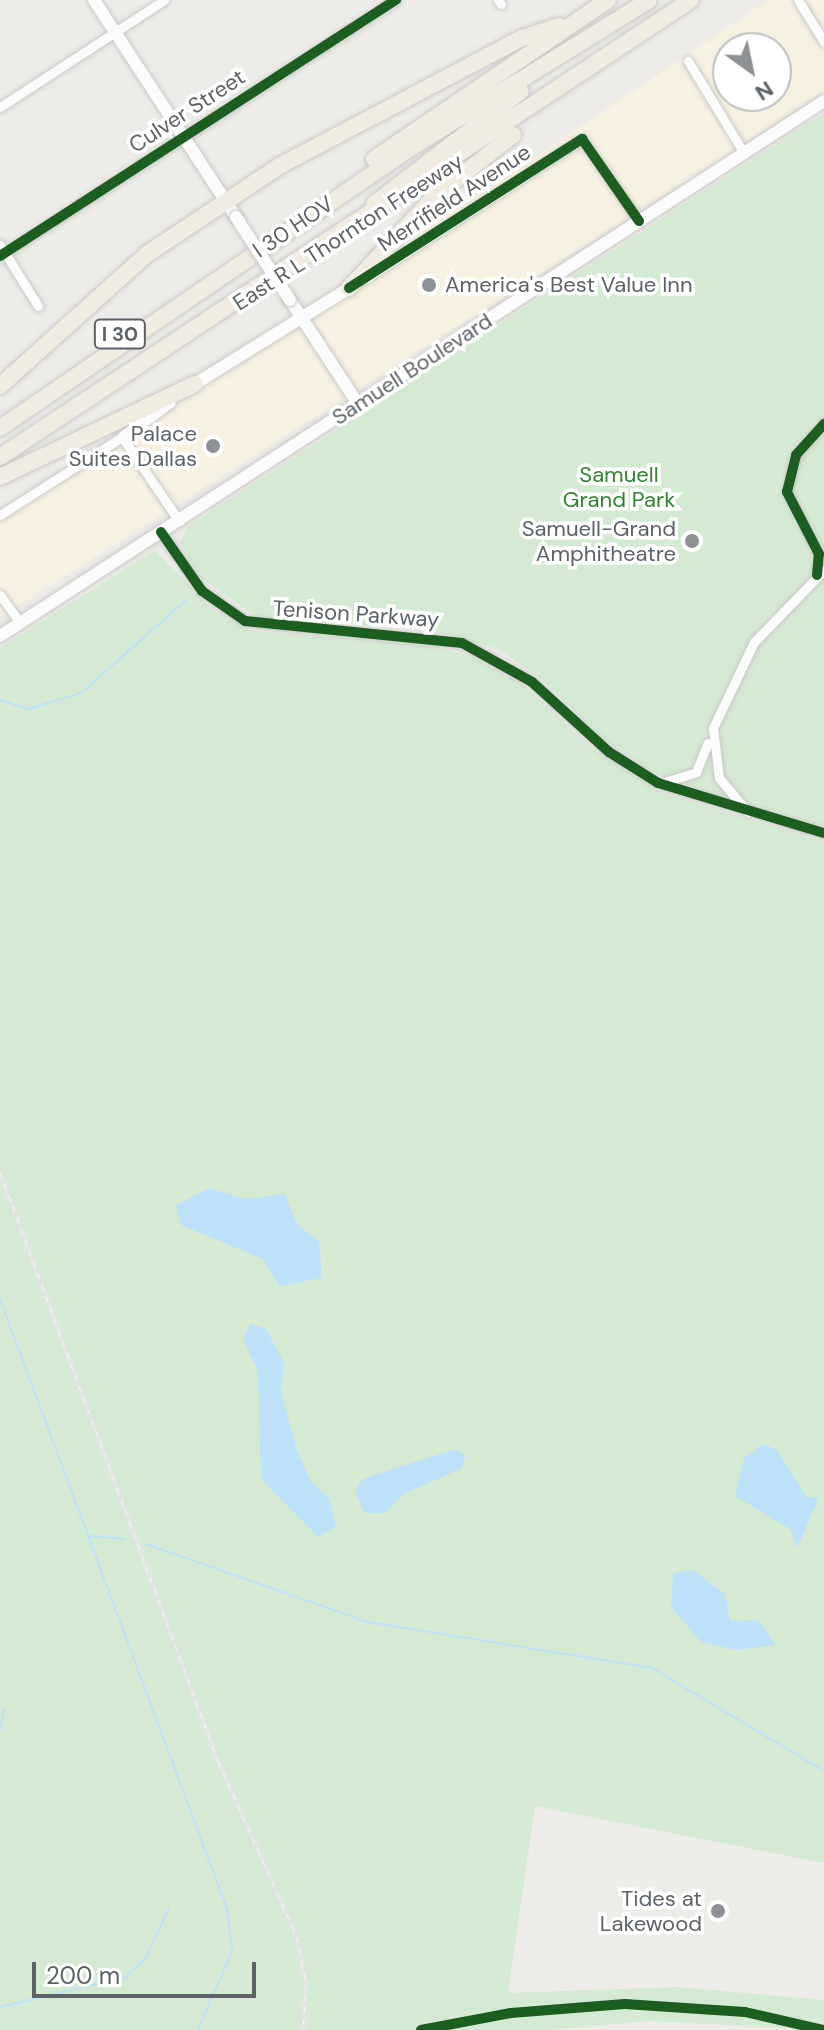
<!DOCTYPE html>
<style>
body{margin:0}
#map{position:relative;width:824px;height:2030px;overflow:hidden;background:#edece8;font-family:"DM Sans",sans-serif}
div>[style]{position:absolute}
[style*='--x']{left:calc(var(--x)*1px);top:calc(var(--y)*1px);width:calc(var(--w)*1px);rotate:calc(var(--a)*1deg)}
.commercial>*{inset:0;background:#f7f1e1}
.green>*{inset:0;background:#d5ead3}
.water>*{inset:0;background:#bce1f8}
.stream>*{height:2px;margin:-1px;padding:0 1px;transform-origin:1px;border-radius:1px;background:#bce1f8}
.roads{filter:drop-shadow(0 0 2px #c9c9c8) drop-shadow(0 0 2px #c9c9c8)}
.minor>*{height:9px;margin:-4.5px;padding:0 4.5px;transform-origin:4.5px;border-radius:4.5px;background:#fcfcfc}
.tertiary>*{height:11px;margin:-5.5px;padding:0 5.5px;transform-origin:5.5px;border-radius:5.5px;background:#fcfcfc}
.secondary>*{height:12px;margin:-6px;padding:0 6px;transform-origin:6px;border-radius:6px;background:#fcfcfc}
.motorway>*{height:16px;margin:-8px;padding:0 8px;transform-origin:8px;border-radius:8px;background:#f0ece2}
.rail>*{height:5px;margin-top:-2.5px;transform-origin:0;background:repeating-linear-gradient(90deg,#fff 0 6px,#e4e4e4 0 12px);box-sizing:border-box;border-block:2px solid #e4e4e4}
.bridges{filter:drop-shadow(0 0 2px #cacaca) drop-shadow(0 0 2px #cacaca)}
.secondary-bridge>*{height:12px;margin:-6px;padding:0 6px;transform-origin:6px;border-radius:6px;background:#fcfcfc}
.cycleway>*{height:10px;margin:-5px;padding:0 5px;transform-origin:5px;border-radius:5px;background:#1b5e20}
.dots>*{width:22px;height:22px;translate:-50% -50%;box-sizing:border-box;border:4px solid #fff;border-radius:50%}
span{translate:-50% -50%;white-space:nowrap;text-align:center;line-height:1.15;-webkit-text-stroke:7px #fff;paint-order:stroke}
.shield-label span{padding:2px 6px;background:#fff;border:2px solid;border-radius:6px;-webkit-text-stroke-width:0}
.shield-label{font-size:20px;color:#5d6267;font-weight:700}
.street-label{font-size:22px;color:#5d6267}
.poi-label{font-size:22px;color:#5d6267}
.left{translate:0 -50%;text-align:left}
.right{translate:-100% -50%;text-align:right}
.park-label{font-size:22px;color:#308330}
.north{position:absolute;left:712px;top:32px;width:80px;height:80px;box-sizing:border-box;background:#fff;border:2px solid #bec0c2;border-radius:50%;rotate:147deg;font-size:22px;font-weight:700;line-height:32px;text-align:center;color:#5d6267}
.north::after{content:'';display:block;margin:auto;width:28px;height:36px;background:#8f9294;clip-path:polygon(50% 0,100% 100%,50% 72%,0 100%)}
.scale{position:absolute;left:32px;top:1962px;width:224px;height:36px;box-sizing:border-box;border:4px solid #5d6267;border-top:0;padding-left:10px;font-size:24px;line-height:28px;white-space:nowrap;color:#5d6267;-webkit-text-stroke:6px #fff;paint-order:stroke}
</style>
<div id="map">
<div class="commercial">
<i style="clip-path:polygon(evenodd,769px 0,824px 0,824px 93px,0 617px,0 516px,769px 0,728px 48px,776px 48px,776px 96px,728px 96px,728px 48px)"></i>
</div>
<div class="green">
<i style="clip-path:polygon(824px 113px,824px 827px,757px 812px,653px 772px,604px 740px,543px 680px,498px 649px,423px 628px,259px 619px,199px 576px,180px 543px,187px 527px)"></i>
<i style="clip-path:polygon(155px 550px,211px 608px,253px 631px,423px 644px,473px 657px,522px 684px,589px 746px,660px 792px,824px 842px,824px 1863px,535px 1806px,508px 1993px,677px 1987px,824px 2000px,824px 2030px,649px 2021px,549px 2030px,0 2030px,0 648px)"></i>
</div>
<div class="water">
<i style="clip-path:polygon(209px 1188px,245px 1199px,285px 1194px,296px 1223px,319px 1242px,322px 1278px,279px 1286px,263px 1259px,181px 1225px,176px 1205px)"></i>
<i style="clip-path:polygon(251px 1324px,266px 1329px,284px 1363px,281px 1392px,296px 1448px,311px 1482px,329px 1498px,336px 1526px,318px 1537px,261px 1479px,258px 1372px,243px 1338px)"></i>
<i style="clip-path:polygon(764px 1444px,777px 1450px,807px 1498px,819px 1497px,797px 1548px,790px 1529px,735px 1496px,744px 1458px)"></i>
<i style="clip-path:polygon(455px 1449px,466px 1455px,461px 1469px,403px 1494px,385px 1513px,364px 1513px,355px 1491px,363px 1479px)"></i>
<i style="clip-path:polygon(693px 1570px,725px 1594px,730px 1621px,758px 1620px,776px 1645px,736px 1650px,701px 1642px,671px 1607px,673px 1573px)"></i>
</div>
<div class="stream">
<i style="--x:0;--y:700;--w:29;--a:18"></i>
<i style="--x:28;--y:709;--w:55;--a:-16.8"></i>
<i style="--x:81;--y:693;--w:139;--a:-41.5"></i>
<i style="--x:0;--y:1299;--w:651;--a:69.59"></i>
<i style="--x:227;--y:1909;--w:42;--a:83.2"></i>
<i style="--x:232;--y:1951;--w:86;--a:113.3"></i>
<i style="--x:89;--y:1536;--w:35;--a:5"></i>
<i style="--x:146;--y:1544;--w:235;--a:19.4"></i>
<i style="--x:368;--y:1622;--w:288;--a:9.2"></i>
<i style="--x:652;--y:1668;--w:200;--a:30.9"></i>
<i style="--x:0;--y:1730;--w:22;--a:-77"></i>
<i style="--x:0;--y:2007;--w:129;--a:-13.5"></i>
<i style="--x:125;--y:1977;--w:27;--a:-42"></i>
<i style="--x:145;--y:1959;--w:56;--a:-64.8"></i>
</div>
<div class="roads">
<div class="minor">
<i style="--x:498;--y:0;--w:5;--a:53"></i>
<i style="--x:798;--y:0;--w:49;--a:58.2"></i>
<i style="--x:688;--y:61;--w:108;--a:58.7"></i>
<i style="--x:0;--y:107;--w:196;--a:-33.1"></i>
<i style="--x:0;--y:245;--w:72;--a:58.1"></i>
<i style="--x:0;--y:256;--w:472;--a:-32.9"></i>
<i style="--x:365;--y:279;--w:258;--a:-32.8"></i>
<i style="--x:582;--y:139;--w:100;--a:55.2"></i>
<i style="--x:0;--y:515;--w:145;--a:-32.6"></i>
<i style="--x:122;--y:437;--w:102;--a:55.8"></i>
<i style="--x:161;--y:532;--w:72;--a:55.2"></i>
<i style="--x:202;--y:591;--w:52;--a:34.9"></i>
<i style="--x:245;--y:621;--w:218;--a:5.8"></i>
<i style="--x:462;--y:643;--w:80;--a:29.1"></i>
<i style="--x:532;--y:682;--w:104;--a:42.3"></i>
<i style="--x:609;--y:752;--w:58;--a:32.3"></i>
<i style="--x:658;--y:783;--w:173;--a:16.8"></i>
<i style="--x:817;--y:575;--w:21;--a:-85"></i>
<i style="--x:819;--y:554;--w:70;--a:-117.3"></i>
<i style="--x:787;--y:492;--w:38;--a:-76"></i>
<i style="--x:796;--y:455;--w:42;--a:-47.9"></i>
<i style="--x:0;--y:595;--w:34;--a:54"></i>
<i style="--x:661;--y:783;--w:37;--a:-17"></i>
<i style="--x:696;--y:772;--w:31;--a:-68"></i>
<i style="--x:748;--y:812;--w:45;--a:-130.5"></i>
<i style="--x:719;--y:778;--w:50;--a:-96.8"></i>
<i style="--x:713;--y:728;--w:95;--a:-64.5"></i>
<i style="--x:754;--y:642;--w:100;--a:-45.8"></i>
</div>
<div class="tertiary">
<i style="--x:122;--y:437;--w:59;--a:-36.1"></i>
</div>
<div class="secondary">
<i style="--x:94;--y:0;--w:259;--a:56.8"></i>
<i style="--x:290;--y:300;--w:124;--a:56.8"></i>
<i style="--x:195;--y:384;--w:181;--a:-31.9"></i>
<i style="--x:0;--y:636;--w:982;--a:-32.99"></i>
</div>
<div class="motorway">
<i style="--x:374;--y:159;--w:283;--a:-34.2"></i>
<i style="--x:374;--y:204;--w:185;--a:-37.5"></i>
<i style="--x:349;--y:288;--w:126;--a:-46.9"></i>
<i style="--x:435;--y:196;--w:99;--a:-38"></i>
<i style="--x:0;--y:386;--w:198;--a:-41.9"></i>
<i style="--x:147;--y:254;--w:161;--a:-33.6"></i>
<i style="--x:281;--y:165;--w:272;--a:-27.8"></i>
<i style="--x:522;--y:38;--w:39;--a:-18"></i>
<i style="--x:0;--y:428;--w:495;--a:-34.3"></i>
<i style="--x:409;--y:149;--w:282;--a:-31.8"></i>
<i style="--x:0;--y:457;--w:828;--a:-33.48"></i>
<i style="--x:0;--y:477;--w:216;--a:-25.5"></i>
</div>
</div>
<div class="rail">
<i style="--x:0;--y:1172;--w:628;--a:69.69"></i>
<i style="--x:218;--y:1761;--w:193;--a:65.8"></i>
<i style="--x:297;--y:1937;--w:47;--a:78.9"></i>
<i style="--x:306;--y:1983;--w:47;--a:93.7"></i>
</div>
<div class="bridges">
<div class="secondary-bridge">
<i style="--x:236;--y:217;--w:99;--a:57"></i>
</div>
</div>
<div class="cycleway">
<i style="--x:0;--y:256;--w:472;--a:-32.9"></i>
<i style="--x:349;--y:288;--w:277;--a:-32.6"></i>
<i style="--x:582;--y:139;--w:100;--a:55.2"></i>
<i style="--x:161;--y:532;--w:72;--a:55.2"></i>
<i style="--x:202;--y:591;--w:52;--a:34.9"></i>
<i style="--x:245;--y:621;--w:218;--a:5.8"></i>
<i style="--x:462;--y:643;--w:80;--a:29.1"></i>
<i style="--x:532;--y:682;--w:104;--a:42.3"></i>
<i style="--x:609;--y:752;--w:58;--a:32.3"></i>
<i style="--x:658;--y:783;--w:173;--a:16.8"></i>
<i style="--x:817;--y:575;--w:21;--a:-85"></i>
<i style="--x:819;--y:554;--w:70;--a:-117.3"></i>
<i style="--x:787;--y:492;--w:38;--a:-76"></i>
<i style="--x:796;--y:455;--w:42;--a:-47.9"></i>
<i style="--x:421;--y:2030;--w:92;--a:-10.7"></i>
<i style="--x:511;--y:2013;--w:114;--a:-4.5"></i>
<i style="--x:625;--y:2004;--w:120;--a:3.8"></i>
<i style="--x:745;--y:2012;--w:80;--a:13"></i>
</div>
<div class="dots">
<i style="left:429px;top:285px;background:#8f9294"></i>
<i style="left:213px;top:446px;background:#8f9294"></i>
<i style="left:692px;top:541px;background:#8f9294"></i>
<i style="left:718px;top:1911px;background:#8f9294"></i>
</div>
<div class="shield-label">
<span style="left:120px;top:334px">I 30</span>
</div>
<div class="street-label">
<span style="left:187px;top:111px;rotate:-33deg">Culver Street</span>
<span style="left:454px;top:198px;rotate:-33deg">Merrifield Avenue</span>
<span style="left:293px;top:227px;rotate:-34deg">I 30 HOV</span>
<span style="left:348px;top:232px;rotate:-33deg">East R L Thornton Freeway</span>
<span style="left:412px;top:369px;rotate:-33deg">Samuell Boulevard</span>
<span style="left:356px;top:614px;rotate:4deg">Tenison Parkway</span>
</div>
<div class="poi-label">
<span class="left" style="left:445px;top:285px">America's Best Value Inn</span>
<span class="right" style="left:197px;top:446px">Palace<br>Suites Dallas</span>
<span class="right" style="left:676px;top:541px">Samuell-Grand<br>Amphitheatre</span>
<span class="right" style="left:702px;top:1911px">Tides at<br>Lakewood</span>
</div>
<div class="park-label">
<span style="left:619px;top:487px">Samuell<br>Grand Park</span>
</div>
<div class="north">N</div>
<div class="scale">200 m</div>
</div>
